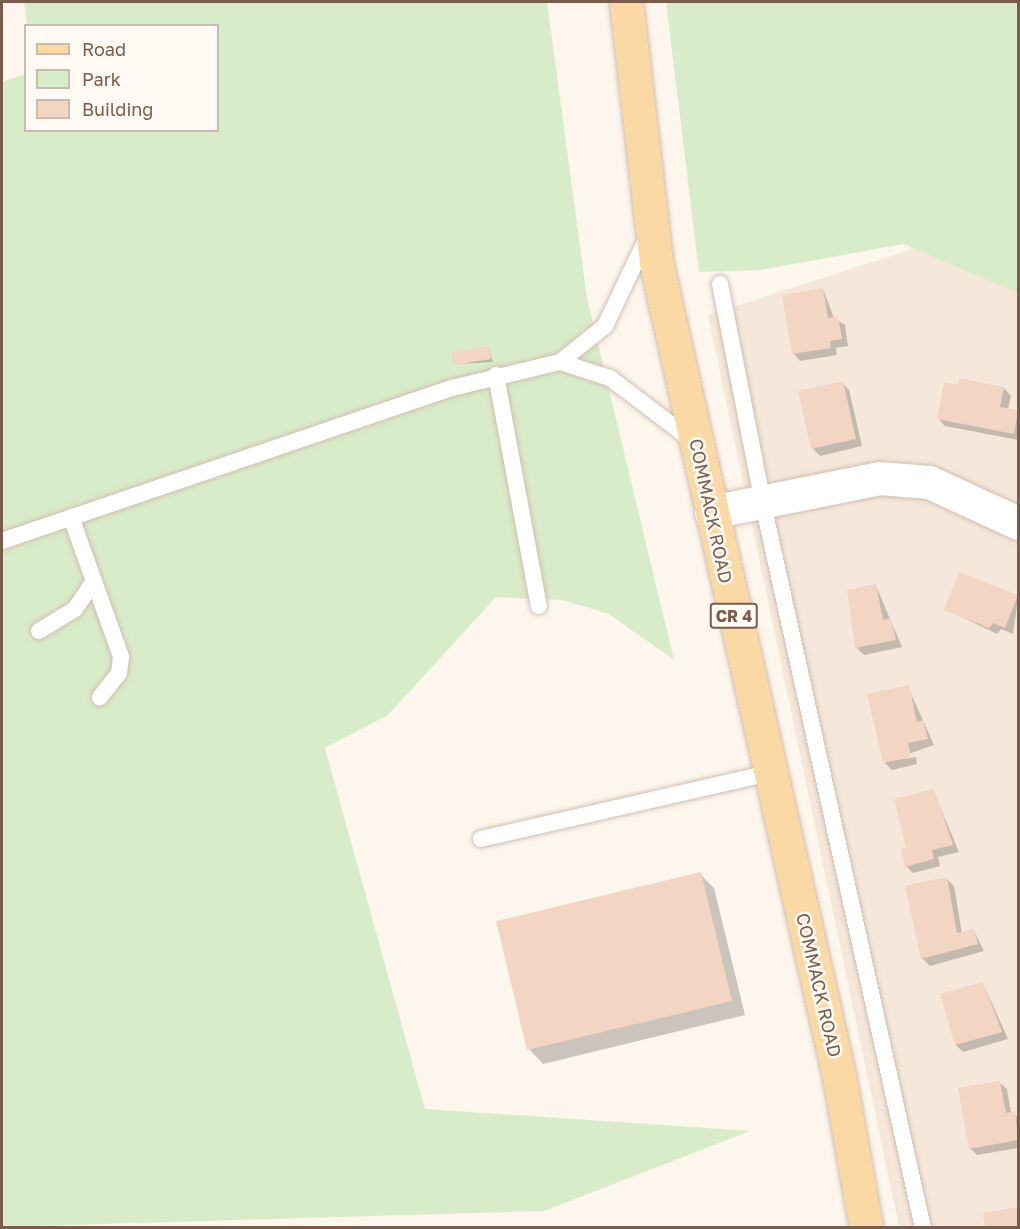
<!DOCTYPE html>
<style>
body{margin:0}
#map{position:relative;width:1020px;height:1229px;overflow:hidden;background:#fdf6ec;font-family:"Golos Text",sans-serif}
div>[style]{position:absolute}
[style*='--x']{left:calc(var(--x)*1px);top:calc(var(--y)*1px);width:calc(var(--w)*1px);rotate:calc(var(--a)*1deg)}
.residential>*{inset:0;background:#f5e8da}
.green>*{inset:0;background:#d8ecc9}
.shadow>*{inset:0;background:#0003}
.building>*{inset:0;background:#f3d5c3}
.roads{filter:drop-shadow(0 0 2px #d1beb0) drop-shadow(0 0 2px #d1beb0)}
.service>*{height:16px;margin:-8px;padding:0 8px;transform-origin:8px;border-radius:8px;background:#fff}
.minor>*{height:33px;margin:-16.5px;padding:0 16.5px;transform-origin:16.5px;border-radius:16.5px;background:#fff}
.primary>*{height:33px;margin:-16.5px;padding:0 16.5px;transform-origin:16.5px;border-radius:16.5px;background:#fbd9a5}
span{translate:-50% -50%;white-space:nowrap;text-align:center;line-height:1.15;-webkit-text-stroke:5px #fffaf3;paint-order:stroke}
.shield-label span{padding:2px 4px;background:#fffaf3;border:2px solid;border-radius:4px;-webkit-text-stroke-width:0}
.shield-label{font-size:16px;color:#7a5c4d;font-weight:700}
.street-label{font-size:18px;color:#7a5c4d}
.frame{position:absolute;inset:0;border:3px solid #7a5c4d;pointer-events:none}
.legend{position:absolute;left:24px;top:24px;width:195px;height:108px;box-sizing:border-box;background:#fffaf3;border:2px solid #cabbb1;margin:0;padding:8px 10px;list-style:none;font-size:18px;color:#7a5c4d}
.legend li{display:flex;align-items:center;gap:12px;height:30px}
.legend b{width:30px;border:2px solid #cabbb1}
</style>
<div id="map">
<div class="residential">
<i style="clip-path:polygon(925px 245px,1018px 284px,1018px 1227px,899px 1227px,708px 315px)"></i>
</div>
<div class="green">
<i style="clip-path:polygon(24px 2px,547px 2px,587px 298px,674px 660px,609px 614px,562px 600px,496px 597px,388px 715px,325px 748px,425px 1109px,750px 1131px,544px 1211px,2px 1227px,2px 82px,25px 74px,26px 130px,218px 130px,218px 26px,27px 25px)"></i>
<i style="clip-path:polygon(666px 2px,1018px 2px,1018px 293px,903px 244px,761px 270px,699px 272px)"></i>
</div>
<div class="shadow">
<i style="clip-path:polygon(823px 289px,834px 318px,845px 325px,848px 346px,836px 348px,837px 355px,800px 361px,793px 353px)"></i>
<i style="clip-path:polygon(488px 347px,493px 362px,456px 364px)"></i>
<i style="clip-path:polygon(842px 382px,849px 390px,862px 446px,820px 456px,813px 449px)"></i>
<i style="clip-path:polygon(959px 387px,1004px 388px,1011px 396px,1008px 409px,1018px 412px,1018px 440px,945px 426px,938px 418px)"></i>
<i style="clip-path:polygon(960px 574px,1018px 598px,1013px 634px,1001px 629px,997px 634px,945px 609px)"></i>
<i style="clip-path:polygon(876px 586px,902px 647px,864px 655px,857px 648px)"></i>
<i style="clip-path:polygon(908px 687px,934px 745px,888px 761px,916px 757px,917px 764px,892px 770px,885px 763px)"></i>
<i style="clip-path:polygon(933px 790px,959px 852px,938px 857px,940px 866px,913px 873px,906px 866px,908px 849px)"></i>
<i style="clip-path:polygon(700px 874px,714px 888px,745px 1015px,543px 1064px,529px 1049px)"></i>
<i style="clip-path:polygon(947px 879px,954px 886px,962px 934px,974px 931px,984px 951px,930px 966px,923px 959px,907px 887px)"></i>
<i style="clip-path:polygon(983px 983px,1008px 1039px,963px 1052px,956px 1045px,942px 995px)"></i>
<i style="clip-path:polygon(999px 1082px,1007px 1089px,1011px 1113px,1018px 1117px,1018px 1148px,977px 1155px,970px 1148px)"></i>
</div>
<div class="building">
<i style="clip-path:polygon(823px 288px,828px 318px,838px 316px,842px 339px,830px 341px,831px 348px,792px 354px,782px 295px)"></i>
<i style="clip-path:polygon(489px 346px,491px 359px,454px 365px,452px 352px)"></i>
<i style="clip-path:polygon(959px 378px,1004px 387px,1000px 407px,1018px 410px,1014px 434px,937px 419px,944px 382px,958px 385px)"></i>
<i style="clip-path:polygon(843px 381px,856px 439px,811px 449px,798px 391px)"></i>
<i style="clip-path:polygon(959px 572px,1018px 595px,1005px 628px,993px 623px,989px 628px,944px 610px)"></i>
<i style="clip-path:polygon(876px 584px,883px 620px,891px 618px,896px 640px,855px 648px,847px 590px)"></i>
<i style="clip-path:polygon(909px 685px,917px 722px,923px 720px,928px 739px,908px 743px,911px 757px,883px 763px,867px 694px)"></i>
<i style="clip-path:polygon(934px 789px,953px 845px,932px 850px,934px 859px,905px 867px,901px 849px,906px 848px,894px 799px)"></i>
<i style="clip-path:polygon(701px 872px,732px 1001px,527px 1050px,496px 921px)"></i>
<i style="clip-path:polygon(947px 877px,957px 933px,974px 929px,978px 944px,921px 959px,905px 886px)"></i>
<i style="clip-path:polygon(983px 982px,1002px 1032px,955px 1045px,940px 994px)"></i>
<i style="clip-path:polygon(1000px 1081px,1006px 1113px,1015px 1111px,1018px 1140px,969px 1149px,958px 1088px)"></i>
<i style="clip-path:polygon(1018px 1207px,1018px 1228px,985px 1228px,983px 1213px)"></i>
</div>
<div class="roads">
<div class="service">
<i style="--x:720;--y:284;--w:224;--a:78.9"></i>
<i style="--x:763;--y:504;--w:741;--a:77.54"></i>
<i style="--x:560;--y:362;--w:52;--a:17.7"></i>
<i style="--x:610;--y:378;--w:106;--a:37.3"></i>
<i style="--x:496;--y:375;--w:235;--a:79.5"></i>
<i style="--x:71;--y:517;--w:149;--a:70.3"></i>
<i style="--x:121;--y:657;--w:16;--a:97"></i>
<i style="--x:119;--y:673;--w:31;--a:128"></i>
<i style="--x:2;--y:541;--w:475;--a:-18.8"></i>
<i style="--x:452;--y:388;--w:111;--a:-13.5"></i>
<i style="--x:560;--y:362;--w:58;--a:-38.7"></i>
<i style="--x:605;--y:326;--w:98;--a:-64.5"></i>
<i style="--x:39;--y:631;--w:42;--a:-31.4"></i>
<i style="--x:75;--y:609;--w:32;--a:-56"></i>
<i style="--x:481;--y:839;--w:295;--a:-12.9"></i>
</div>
<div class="minor">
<i style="--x:711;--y:512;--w:171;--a:-11.4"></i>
<i style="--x:879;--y:478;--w:50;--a:4.6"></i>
<i style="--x:929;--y:482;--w:98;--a:24.7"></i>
</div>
<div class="primary">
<i style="--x:626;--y:2;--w:262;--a:83.4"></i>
<i style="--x:656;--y:262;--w:834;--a:77.33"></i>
<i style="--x:839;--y:1076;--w:154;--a:79.9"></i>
</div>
</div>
<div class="shield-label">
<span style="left:734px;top:616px">CR 4</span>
</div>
<div class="street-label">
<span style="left:711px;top:511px;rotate:78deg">COMMACK ROAD</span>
<span style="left:819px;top:985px;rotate:77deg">COMMACK ROAD</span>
</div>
<div class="frame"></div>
<ul class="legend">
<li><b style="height:8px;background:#fbd9a5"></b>Road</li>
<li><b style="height:16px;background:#d8ecc9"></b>Park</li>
<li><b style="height:16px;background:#f3d5c3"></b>Building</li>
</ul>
</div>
